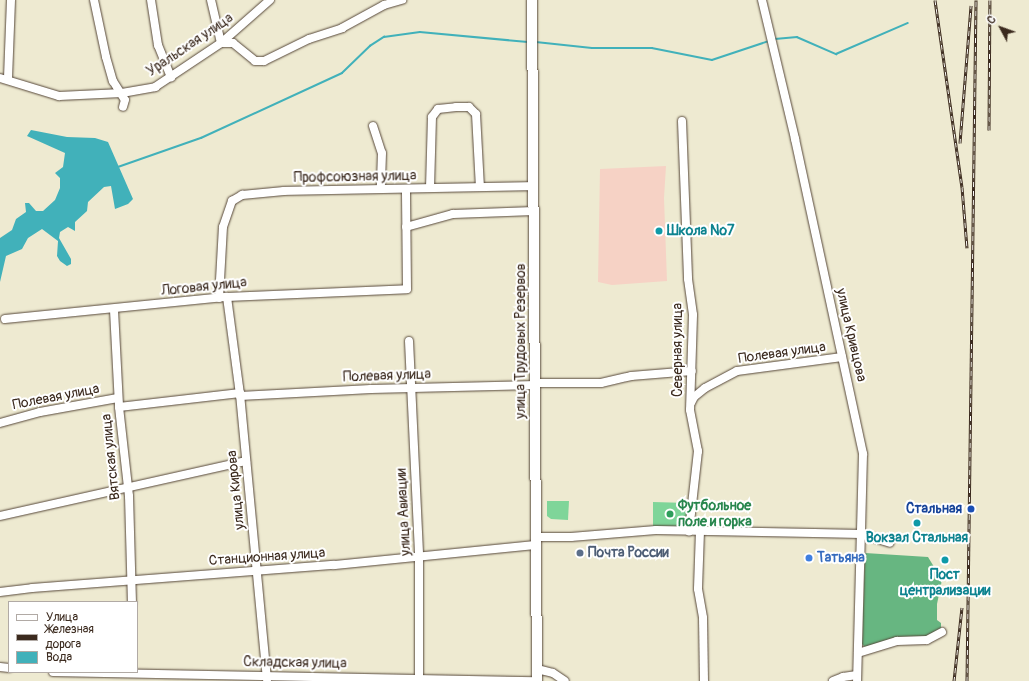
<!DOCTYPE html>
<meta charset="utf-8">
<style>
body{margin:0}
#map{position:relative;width:1029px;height:681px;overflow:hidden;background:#eeead1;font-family:Pangolin,sans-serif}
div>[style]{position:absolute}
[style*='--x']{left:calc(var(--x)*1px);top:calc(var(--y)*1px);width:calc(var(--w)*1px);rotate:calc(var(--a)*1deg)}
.built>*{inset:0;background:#f6d2c5}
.green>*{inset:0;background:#7fd599}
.forest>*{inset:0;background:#67b681}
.water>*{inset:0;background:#41b1ba}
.stream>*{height:1.5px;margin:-0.75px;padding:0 0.75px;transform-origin:0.75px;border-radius:0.75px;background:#41b1ba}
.roads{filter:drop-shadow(0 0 1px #564739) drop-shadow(0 0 1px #564739)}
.minor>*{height:8px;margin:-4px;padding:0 4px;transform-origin:4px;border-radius:4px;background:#fff}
.major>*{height:10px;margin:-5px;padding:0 5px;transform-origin:5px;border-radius:5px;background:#fff}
.rail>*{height:3px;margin-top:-1.5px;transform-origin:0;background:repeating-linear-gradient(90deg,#fff 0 4.5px,#3b2a1e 0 9px);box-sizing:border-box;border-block:1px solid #3b2a1e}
.dots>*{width:11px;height:11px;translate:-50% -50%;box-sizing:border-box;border:2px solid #fff;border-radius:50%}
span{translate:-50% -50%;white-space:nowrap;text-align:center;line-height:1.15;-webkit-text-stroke:4px #fff;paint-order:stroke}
.street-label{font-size:14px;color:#3b2a1e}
.culture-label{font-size:14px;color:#0d838f;font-weight:700}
.left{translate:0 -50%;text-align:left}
.leisure-label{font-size:14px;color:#27864d;font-weight:700}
.transit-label{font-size:14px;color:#164399;font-weight:700}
.right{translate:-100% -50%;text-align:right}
.service-label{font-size:14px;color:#4e5e75;font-weight:700}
.shop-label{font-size:14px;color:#366cbe;font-weight:700}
.legend{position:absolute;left:8px;top:601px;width:130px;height:72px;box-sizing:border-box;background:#fff;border:1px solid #b1aaa5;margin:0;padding:5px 7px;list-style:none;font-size:12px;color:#3b2a1e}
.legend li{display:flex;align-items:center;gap:8px;height:20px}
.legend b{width:20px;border:1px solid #b1aaa5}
.north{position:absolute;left:981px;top:8px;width:40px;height:40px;-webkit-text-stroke:3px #fff;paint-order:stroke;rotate:311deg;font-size:11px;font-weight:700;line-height:16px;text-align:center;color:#3b2a1e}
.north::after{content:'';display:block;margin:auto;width:14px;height:18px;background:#3b2a1e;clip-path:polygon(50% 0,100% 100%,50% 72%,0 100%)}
</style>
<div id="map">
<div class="built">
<i style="clip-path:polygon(666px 166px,664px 198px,667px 281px,612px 285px,598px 282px,600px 169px)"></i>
</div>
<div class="green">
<i style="clip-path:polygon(547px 501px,569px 501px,568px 520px,551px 519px,547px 516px)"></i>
<i style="clip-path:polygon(653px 502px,688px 503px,685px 527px,653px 526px)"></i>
</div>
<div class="forest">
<i style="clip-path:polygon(865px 553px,928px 557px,942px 580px,937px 604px,937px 620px,941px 623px,941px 629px,933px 635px,865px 647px,862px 644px)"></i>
</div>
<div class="water">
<i style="clip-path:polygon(31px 130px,67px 137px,95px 138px,108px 142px,133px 199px,128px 204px,115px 209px,111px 186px,104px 187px,88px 202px,87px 211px,75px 222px,75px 231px,68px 227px,60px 232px,59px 238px,71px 259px,71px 264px,67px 266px,60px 261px,57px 256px,58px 241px,42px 229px,28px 238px,22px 249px,6px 256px,0 282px,0 238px,12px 230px,16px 219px,26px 212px,25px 203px,29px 203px,36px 211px,43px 211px,55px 200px,60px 188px,60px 178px,55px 173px,63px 167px,65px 153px,27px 136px)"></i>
</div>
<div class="stream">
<i style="--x:775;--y:39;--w:22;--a:-5"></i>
<i style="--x:797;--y:37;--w:43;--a:23.6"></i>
<i style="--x:836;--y:54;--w:78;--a:-23.3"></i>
<i style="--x:536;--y:42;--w:56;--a:6.1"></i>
<i style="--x:592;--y:48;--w:60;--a:0"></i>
<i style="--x:652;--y:48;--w:61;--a:11.3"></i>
<i style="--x:712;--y:60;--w:60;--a:-18.4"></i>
<i style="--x:118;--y:167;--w:88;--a:-19.3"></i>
<i style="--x:201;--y:138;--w:155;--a:-24.7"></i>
<i style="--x:342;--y:73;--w:39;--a:-44"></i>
<i style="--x:370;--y:46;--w:17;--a:-33"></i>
<i style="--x:384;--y:37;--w:36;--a:-8"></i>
<i style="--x:420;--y:32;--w:108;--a:5.3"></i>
</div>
<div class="roads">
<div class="minor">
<i style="--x:94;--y:0;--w:58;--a:78.1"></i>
<i style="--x:106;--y:57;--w:25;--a:74"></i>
<i style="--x:113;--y:81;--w:22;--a:58"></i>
<i style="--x:125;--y:100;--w:7;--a:106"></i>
<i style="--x:151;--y:0;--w:46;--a:81.2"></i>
<i style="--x:158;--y:45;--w:35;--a:68"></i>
<i style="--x:211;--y:0;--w:44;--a:76.9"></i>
<i style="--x:221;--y:43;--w:12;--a:0"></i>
<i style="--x:233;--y:43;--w:28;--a:39"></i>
<i style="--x:255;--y:61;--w:9;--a:0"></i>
<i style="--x:264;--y:61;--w:50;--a:-26.1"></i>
<i style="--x:309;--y:39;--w:35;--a:-18"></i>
<i style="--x:342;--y:28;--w:48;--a:-28.7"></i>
<i style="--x:384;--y:5;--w:19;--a:-16"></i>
<i style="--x:762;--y:0;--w:143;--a:76.6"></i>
<i style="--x:795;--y:139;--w:322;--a:77.8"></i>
<i style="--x:863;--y:454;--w:227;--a:91.5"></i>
<i style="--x:0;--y:78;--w:62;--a:17"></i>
<i style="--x:59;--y:96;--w:63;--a:-2.7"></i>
<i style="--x:122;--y:93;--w:34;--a:-10"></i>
<i style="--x:155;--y:87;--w:79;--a:-33.7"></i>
<i style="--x:221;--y:43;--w:65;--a:-41.3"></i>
<i style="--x:8;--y:78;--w:78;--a:-87.8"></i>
<i style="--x:682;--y:121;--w:158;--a:87.8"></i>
<i style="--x:688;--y:279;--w:36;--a:82"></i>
<i style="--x:693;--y:315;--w:95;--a:91.8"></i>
<i style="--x:690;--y:410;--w:42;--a:79"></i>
<i style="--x:698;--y:451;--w:81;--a:96.4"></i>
<i style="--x:373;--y:126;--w:28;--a:72"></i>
<i style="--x:382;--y:153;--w:36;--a:92"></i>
<i style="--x:430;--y:188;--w:71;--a:-88.4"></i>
<i style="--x:432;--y:117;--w:10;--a:-53"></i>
<i style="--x:438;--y:109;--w:18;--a:-6"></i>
<i style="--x:456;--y:107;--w:13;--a:0"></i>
<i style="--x:469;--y:107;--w:10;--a:45"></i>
<i style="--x:476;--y:114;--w:73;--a:86.9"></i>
<i style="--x:406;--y:227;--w:49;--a:-15.5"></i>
<i style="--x:453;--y:214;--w:81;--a:-2.1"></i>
<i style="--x:227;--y:297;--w:98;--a:82.4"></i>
<i style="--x:240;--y:394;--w:287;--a:84.6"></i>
<i style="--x:219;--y:298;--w:71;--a:-86.8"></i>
<i style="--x:223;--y:227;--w:28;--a:-71"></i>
<i style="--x:232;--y:201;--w:12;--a:-31"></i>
<i style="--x:242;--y:195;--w:42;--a:-5.4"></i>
<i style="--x:284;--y:191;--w:250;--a:-1.1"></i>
<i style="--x:114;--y:310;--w:97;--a:87"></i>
<i style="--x:119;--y:407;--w:90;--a:83.6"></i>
<i style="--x:129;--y:496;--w:106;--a:88.4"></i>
<i style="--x:5;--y:319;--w:223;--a:-5.7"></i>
<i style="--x:227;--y:297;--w:180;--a:-2.5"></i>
<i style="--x:407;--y:289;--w:100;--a:-90.6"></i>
<i style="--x:409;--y:341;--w:216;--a:87.3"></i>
<i style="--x:419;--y:557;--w:124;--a:90"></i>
<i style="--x:536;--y:383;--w:65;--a:0"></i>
<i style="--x:601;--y:383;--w:31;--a:-13"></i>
<i style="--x:631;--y:376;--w:61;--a:-4.7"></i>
<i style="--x:240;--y:396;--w:131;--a:-3.1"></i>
<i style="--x:371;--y:389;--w:165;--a:-1.4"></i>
<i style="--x:691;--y:403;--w:7;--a:-63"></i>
<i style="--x:694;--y:397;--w:14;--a:-39"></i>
<i style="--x:705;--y:388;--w:36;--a:-28"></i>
<i style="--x:737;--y:371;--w:106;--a:-7.6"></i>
<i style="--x:119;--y:407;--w:122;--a:-6.6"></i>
<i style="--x:0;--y:423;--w:41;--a:-15.4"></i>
<i style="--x:40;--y:412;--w:79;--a:-10.2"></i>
<i style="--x:0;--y:516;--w:252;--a:-12.6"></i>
<i style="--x:700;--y:531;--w:58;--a:92"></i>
<i style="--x:698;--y:589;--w:29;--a:80"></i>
<i style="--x:703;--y:618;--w:63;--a:89.1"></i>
<i style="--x:535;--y:537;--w:36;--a:0"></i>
<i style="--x:571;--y:537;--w:85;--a:-4.7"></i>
<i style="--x:656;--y:530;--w:158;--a:1.1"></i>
<i style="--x:814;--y:533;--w:47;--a:1.2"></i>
<i style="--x:861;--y:534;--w:30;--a:17"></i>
<i style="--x:0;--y:592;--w:32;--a:-7"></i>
<i style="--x:32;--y:588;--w:303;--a:-4.4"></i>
<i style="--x:334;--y:565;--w:203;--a:-5.7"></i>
<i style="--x:858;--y:653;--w:41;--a:-17.1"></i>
<i style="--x:897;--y:641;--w:30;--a:-2"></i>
<i style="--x:927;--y:640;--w:17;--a:-28"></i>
<i style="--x:0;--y:667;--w:9;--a:6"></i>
<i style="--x:537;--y:669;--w:16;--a:14"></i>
<i style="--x:553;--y:673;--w:14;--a:34"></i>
<i style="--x:53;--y:672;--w:484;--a:1.1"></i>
<i style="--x:833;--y:681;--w:11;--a:-22"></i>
<i style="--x:843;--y:677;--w:14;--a:-8"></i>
</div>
<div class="major">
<i style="--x:532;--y:0;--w:681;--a:89.58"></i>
</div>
</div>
<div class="rail">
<i style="--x:935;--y:0;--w:189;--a:81.8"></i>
<i style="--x:962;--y:187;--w:61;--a:85.3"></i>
<i style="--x:989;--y:130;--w:130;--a:-89.6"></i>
<i style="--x:960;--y:143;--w:138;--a:-85.4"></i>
<i style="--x:954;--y:681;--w:74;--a:-83.8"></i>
<i style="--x:967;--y:681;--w:681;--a:-89.24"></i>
</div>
<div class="dots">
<i style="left:659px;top:231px;background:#0f9aa8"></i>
<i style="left:971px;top:509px;background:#1a4fb4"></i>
<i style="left:670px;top:514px;background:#2e9e5b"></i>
<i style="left:917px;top:523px;background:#0f9aa8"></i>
<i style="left:580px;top:553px;background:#5c6f8a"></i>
<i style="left:809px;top:558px;background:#3f7fe0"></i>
<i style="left:945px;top:560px;background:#0f9aa8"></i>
</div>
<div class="street-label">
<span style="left:190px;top:45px;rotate:-34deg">Уральская улица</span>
<span style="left:355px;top:177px;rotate:-1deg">Профсоюзная улица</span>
<span style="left:204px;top:287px;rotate:-6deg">Логовая улица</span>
<span style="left:851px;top:335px;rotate:77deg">улица Кривцова</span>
<span style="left:521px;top:341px;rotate:-90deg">улица Трудовых Резервов</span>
<span style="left:678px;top:350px;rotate:-90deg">Северная улица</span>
<span style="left:782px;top:353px;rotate:-8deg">Полевая улица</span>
<span style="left:387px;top:376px;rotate:-2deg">Полевая улица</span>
<span style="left:56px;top:397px;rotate:-11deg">Полевая улица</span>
<span style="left:111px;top:457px;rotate:-96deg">Вятская улица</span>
<span style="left:236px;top:490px;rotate:-96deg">улица Кирова</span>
<span style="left:404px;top:512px;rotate:-93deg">улица Авиации</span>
<span style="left:267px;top:557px;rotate:-4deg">Станционная улица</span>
<span style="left:295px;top:663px;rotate:1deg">Складская улица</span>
</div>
<div class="culture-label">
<span class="left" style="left:667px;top:231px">Школа №7</span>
<span style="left:917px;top:538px">Вокзал Стальная</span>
<span style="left:945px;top:583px">Пост<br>централизации</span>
</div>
<div class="leisure-label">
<span class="left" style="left:678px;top:514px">Футбольное<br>поле и горка</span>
</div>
<div class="transit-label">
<span class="right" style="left:962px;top:509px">Стальная</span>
</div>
<div class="service-label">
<span class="left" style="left:588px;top:553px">Почта России</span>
</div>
<div class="shop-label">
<span class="left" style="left:817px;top:558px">Татьяна</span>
</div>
<ul class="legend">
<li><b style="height:5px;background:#fff"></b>Улица</li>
<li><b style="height:5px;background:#3b2a1e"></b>Железная дорога</li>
<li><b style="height:11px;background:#41b1ba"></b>Вода</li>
</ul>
<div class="north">С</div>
</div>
